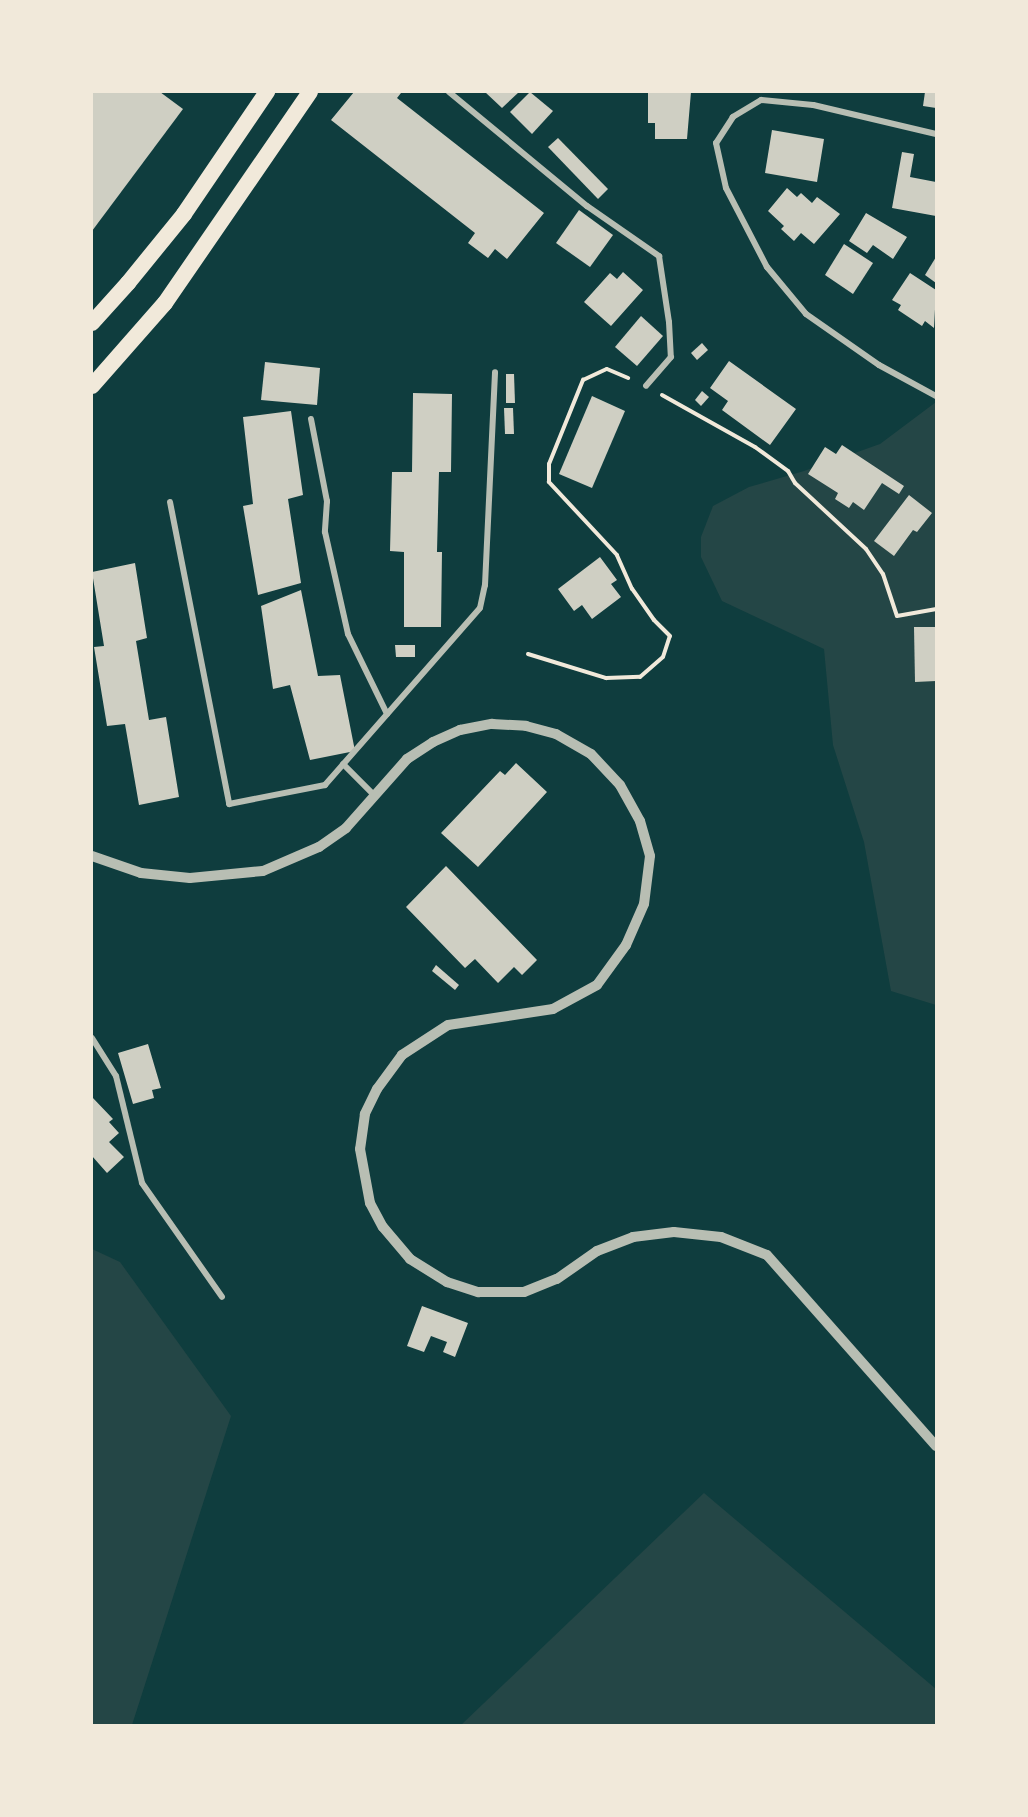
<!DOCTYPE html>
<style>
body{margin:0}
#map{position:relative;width:1028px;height:1817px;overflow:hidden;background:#0f3d3e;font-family:"Libre Baskerville",serif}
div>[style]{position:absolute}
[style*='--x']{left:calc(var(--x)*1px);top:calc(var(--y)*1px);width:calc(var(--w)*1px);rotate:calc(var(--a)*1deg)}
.green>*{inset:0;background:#244646}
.building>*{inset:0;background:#cfcfc3}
.path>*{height:4px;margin:-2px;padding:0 2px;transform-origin:2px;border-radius:2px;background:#f1e9da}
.minor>*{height:6px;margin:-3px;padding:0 3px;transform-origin:3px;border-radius:3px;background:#b8beb3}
.tertiary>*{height:10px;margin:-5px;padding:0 5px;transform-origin:5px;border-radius:5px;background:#b8beb3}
.trunk>*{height:16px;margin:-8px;padding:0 8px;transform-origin:8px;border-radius:8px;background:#f1e9da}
span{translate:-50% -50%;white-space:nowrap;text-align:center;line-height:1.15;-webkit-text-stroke:4.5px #f1e9da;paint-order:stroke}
.frame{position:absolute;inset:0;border:93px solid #f1e9da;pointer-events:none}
</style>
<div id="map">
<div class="green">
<i style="clip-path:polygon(936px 402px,936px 1005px,891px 991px,864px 842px,833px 745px,824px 649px,722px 601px,701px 557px,701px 537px,713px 506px,749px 487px,804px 471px,880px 444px)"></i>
<i style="clip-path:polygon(92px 1249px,120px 1262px,231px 1416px,132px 1725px,92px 1725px)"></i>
<i style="clip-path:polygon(704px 1493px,936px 1689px,936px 1725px,461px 1725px)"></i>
</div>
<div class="building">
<i style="clip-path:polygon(92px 92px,160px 92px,183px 109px,92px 231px)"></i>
<i style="clip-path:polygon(354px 92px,399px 92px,401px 93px,397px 98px,544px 213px,507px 259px,495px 249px,488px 258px,468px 243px,475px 233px,331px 120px)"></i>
<i style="clip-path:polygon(485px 92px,519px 92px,502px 108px)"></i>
<i style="clip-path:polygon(530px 92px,553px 111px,532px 134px,510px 112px)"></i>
<i style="clip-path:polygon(648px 92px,691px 92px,687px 139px,655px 139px,655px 123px,648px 123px)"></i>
<i style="clip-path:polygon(925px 92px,936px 92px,936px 108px,923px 106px)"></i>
<i style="clip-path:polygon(772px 130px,824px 139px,817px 182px,765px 173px)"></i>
<i style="clip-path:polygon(558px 138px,608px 189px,598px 199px,548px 147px)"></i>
<i style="clip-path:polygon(902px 152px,914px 154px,910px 177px,936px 182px,936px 216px,892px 208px)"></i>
<i style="clip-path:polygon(787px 188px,797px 197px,801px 193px,812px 203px,817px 197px,840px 214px,814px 244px,801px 233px,794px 241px,781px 229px,784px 226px,768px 211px)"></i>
<i style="clip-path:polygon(579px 210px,613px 235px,590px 267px,556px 243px)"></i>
<i style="clip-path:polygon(866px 213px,907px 237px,893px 259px,873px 245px,867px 253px,849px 241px)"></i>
<i style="clip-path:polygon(844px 244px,873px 263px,853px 294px,825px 275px)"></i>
<i style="clip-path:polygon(936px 257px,936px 283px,925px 275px)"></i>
<i style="clip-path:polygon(623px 272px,643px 290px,611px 326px,584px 302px,610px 273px,617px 279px)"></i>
<i style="clip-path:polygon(910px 273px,936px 290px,934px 328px,925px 321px,922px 326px,898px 310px,901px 305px,892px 300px)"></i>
<i style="clip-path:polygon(641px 316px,663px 336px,637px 366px,615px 347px)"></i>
<i style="clip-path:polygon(702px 343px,708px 350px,697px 360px,691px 353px)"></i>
<i style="clip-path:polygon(729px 361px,796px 409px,770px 445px,722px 410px,728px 401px,710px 388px)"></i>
<i style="clip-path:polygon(265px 362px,320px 368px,317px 405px,261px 400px)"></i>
<i style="clip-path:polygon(506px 374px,514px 374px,515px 403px,506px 403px)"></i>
<i style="clip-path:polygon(702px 391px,709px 397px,701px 406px,695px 400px)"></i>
<i style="clip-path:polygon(413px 393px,452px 394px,451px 472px,439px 472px,437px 552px,442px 552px,441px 627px,404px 627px,404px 552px,390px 551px,392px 472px,412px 472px)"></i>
<i style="clip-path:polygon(592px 396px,625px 411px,592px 488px,559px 474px)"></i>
<i style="clip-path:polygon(504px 408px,513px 408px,514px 434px,505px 434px)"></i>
<i style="clip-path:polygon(291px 411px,303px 495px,288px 499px,301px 583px,258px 595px,243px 506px,253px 504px,243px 417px)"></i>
<i style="clip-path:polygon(842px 445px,904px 486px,899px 494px,882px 483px,864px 510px,853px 502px,849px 508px,835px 499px,838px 493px,808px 474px,825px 447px,836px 454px)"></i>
<i style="clip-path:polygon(909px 495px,932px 513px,917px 532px,913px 530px,894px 556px,874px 541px)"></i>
<i style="clip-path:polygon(600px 557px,617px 580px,611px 584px,621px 597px,592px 619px,582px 605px,574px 611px,558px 589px)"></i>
<i style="clip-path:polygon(135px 563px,147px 638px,136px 641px,149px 720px,166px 717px,179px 797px,139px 805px,125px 724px,107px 726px,94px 647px,104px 646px,92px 572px)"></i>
<i style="clip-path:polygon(301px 590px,318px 676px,340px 675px,355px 751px,310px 760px,290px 685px,273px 689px,261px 606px)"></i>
<i style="clip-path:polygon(914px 627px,936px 627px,936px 681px,915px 682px)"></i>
<i style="clip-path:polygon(395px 645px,415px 645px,415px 657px,396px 657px)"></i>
<i style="clip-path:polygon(516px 763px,547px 792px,478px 867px,441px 833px,500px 771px,505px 775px)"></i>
<i style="clip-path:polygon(446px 866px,537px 960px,522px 975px,514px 967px,498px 983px,475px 959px,465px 968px,406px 907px)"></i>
<i style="clip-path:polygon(436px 965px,459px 985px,455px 990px,432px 971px)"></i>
<i style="clip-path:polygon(148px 1044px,161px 1088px,152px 1090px,154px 1098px,133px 1104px,118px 1053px)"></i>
<i style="clip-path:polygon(92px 1097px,113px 1119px,109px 1122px,119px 1133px,109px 1142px,124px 1157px,107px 1173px,92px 1156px)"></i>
<i style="clip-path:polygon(422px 1306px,468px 1323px,455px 1357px,443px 1352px,447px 1342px,431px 1336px,424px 1352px,407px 1346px)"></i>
</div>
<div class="path">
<i style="--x:662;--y:395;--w:107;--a:29.2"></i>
<i style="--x:755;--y:447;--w:41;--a:36"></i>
<i style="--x:788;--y:471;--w:14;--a:60"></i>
<i style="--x:795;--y:483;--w:97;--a:42.9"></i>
<i style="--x:866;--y:549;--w:30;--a:56"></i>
<i style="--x:883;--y:574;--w:44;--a:71.6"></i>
<i style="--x:897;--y:616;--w:40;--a:-10"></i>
<i style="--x:528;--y:654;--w:82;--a:17.1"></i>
<i style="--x:606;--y:678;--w:34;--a:-2"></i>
<i style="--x:640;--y:677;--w:30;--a:-41"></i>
<i style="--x:663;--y:657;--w:22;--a:-72"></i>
<i style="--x:670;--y:636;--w:23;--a:-135"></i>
<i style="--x:654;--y:620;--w:38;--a:-125"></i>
<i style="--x:632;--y:589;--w:37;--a:-114"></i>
<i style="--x:617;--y:555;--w:100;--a:-133"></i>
<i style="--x:549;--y:482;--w:18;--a:-90"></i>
<i style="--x:549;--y:464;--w:91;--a:-68"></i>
<i style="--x:583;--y:380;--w:26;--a:-25"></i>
<i style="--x:607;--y:369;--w:23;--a:23"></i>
</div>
<div class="minor">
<i style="--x:449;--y:92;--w:179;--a:39.6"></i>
<i style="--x:587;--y:206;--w:88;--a:34.8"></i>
<i style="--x:659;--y:256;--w:67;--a:81.4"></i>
<i style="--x:669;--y:322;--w:35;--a:87"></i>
<i style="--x:671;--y:357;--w:38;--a:131"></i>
<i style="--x:936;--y:134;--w:126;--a:-166.7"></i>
<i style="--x:813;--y:105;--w:52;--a:-174.5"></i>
<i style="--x:761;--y:100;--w:33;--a:149"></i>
<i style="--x:733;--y:117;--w:31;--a:123"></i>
<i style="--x:716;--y:143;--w:46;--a:77.5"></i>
<i style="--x:726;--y:188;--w:89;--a:62.6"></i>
<i style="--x:767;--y:267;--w:61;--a:50.3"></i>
<i style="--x:806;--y:314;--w:89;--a:34.9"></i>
<i style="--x:879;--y:365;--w:65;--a:28.5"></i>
<i style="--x:311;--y:419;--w:84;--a:79"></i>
<i style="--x:327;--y:501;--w:31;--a:94"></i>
<i style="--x:325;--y:532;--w:105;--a:77.3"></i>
<i style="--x:348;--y:634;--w:89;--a:64"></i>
<i style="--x:170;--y:502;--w:308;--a:78.9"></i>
<i style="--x:229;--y:804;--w:98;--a:-11.2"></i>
<i style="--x:325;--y:785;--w:235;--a:-48.8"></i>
<i style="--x:480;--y:608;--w:24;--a:-78"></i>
<i style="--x:485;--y:585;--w:213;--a:-87.3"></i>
<i style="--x:343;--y:764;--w:45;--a:45"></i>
<i style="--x:92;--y:1038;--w:45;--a:57.7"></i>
<i style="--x:116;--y:1076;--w:110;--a:76.3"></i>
<i style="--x:142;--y:1183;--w:139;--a:54.9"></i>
</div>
<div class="tertiary">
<i style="--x:92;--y:856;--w:52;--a:19.1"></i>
<i style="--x:141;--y:873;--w:49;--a:5.8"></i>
<i style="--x:190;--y:878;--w:73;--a:-5.5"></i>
<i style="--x:263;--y:871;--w:61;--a:-23.2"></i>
<i style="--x:319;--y:847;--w:33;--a:-35"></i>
<i style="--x:346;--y:828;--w:92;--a:-48.5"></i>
<i style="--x:407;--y:759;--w:31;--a:-33"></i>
<i style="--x:433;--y:742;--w:30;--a:-24"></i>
<i style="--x:460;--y:730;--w:33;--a:-11"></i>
<i style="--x:492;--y:724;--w:34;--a:3"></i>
<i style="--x:526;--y:726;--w:31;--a:15"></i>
<i style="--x:556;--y:734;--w:40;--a:29.7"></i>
<i style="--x:591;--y:754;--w:42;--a:46.9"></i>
<i style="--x:620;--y:785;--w:41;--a:60.9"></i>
<i style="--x:640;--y:821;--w:36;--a:74"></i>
<i style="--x:650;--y:856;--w:48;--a:97.1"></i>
<i style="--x:644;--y:904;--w:45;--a:113.7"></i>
<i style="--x:626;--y:945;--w:49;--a:125.9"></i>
<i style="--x:597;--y:985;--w:50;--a:151.4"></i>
<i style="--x:553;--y:1009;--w:106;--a:171.3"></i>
<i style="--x:448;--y:1025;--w:55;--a:146.9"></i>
<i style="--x:402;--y:1055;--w:42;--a:126.3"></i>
<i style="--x:377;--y:1089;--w:28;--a:116"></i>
<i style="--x:365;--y:1114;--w:35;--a:98"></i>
<i style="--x:360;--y:1149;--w:55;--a:79.5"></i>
<i style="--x:370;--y:1203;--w:27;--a:62"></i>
<i style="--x:383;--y:1227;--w:42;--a:49.8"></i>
<i style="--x:410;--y:1259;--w:44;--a:31.9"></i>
<i style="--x:447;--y:1282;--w:33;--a:18"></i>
<i style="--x:478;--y:1292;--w:46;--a:0"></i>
<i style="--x:524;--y:1292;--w:35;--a:-22"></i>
<i style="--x:557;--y:1279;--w:49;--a:-35"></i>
<i style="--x:597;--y:1251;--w:39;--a:-21"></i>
<i style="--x:633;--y:1237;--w:41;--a:-7"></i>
<i style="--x:674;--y:1232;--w:47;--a:6.1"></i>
<i style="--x:721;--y:1237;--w:49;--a:21.4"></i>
<i style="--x:767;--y:1255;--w:255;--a:48.5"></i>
</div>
<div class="trunk">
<i style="--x:92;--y:323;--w:54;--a:-48"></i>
<i style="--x:128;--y:283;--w:89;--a:-50.9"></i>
<i style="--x:184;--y:214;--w:148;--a:-55.8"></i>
<i style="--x:92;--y:386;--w:111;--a:-48.7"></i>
<i style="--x:165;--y:303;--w:256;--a:-55.5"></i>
</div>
<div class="frame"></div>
</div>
